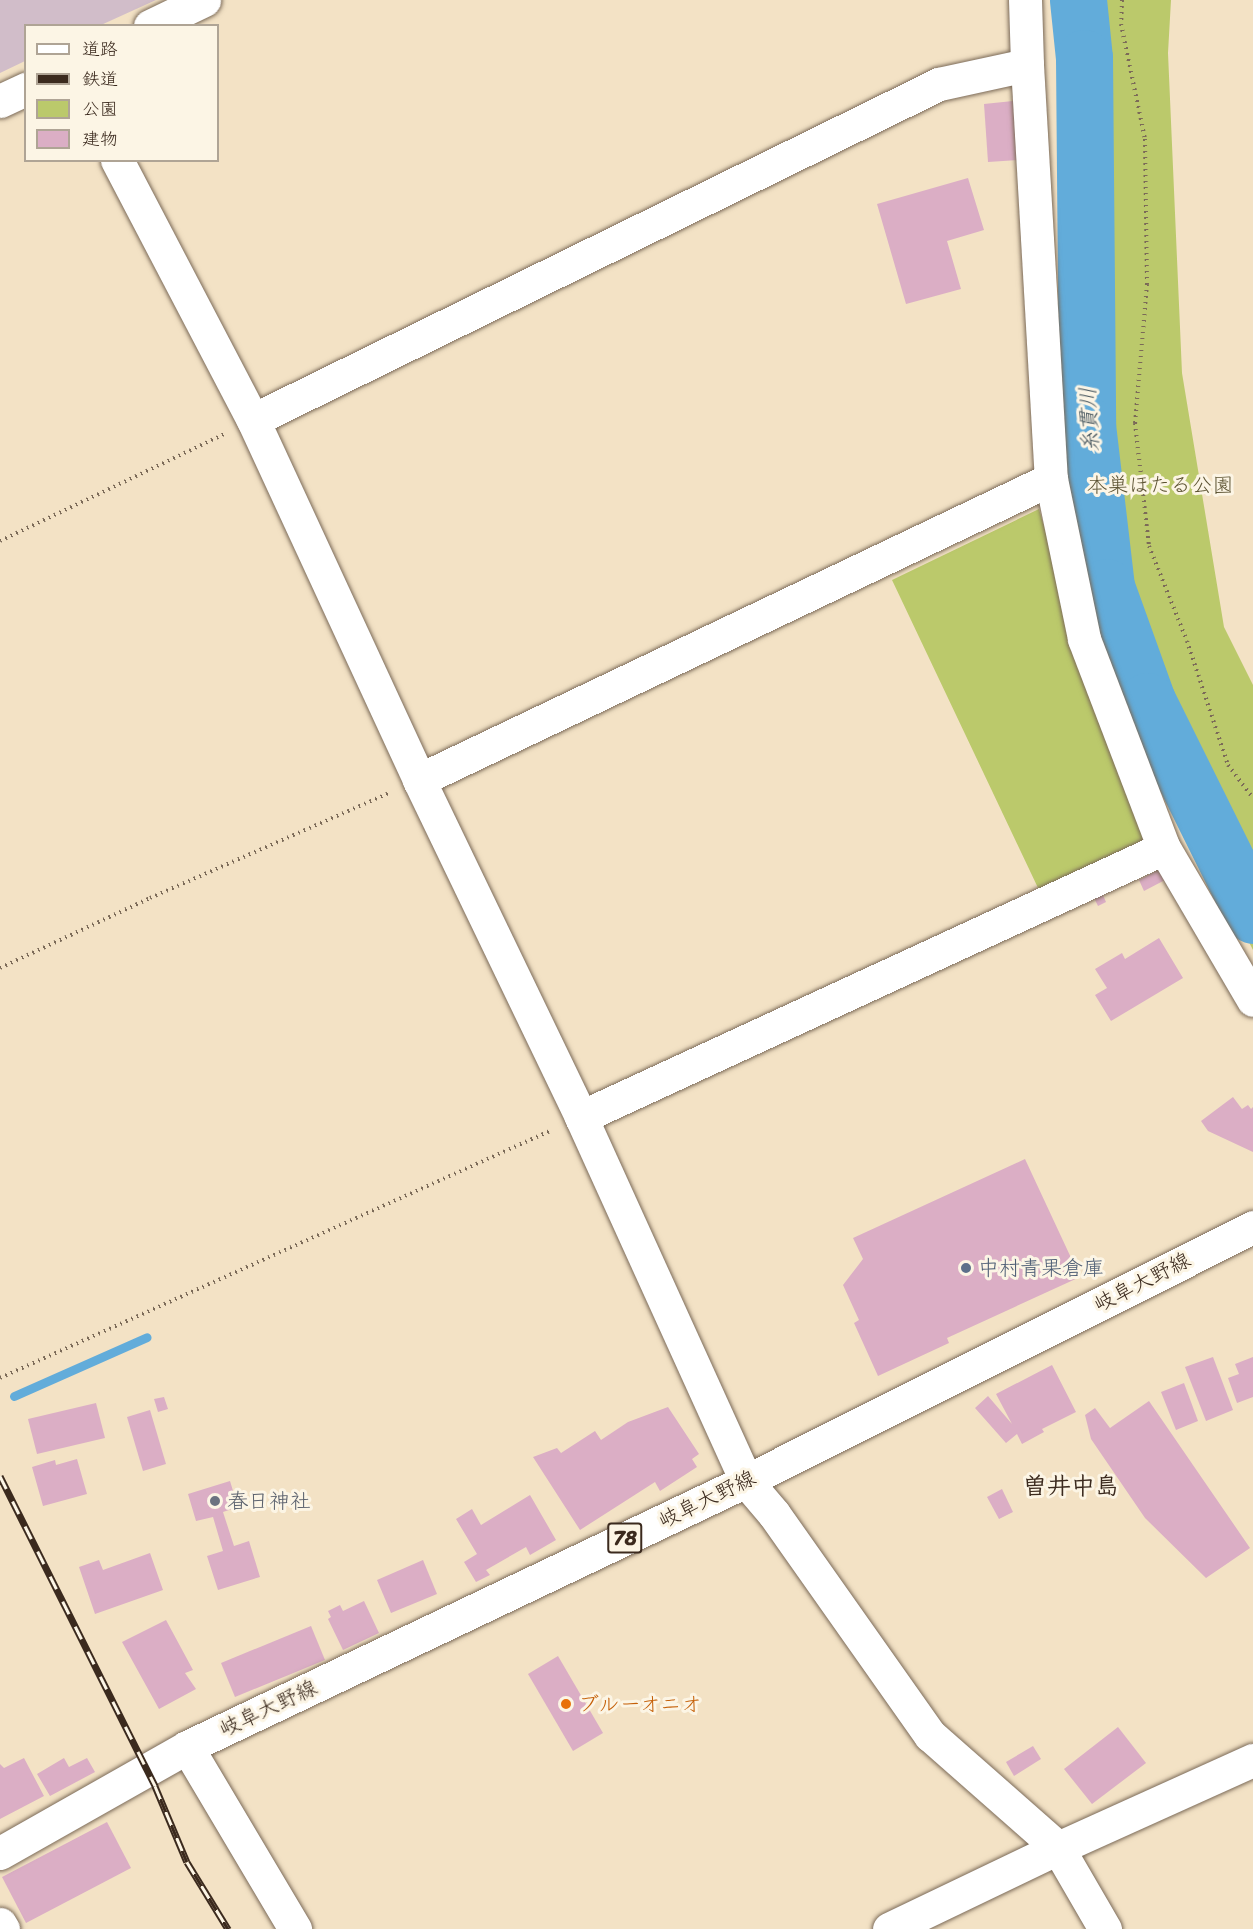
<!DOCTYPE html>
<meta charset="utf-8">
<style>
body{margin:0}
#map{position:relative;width:1253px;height:1929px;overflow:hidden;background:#f3e2c5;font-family:Sriracha,"Klee One",sans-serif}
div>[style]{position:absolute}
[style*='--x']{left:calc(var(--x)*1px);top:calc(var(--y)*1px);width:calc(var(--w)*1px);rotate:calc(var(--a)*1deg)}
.industrial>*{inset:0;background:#d1bdc9}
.green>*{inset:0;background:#bbc96b}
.stream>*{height:9px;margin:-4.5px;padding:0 4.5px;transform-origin:4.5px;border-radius:4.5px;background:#62acda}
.river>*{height:57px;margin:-28.5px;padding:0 28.5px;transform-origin:28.5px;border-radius:28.5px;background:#62acda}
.building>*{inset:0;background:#dbaec5}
.path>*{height:4px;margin-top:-2px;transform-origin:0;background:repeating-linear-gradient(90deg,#7b6a58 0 1.5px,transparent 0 6px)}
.roads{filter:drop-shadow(0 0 2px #7b6a58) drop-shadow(0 0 2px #7b6a58)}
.street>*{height:33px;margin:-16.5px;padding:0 16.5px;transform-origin:16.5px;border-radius:16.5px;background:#fff}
.secondary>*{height:33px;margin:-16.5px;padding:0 16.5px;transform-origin:16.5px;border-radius:16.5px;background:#fff}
.primary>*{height:33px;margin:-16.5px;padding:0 16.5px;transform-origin:16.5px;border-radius:16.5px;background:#fff}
.rail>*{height:7px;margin-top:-3.5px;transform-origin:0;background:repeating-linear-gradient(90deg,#fcf5e5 0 14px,#3b2a1e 0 28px);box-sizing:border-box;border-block:2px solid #3b2a1e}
.dots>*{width:16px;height:16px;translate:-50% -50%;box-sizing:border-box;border:3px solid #fcf5e5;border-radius:50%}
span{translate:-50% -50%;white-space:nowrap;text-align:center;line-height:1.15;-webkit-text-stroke:6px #fcf5e5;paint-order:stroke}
.shield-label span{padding:2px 4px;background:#fcf5e5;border:2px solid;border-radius:4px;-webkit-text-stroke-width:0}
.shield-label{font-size:20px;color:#3b2a1e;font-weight:700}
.park-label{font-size:21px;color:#5b5231}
.service-label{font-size:21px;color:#4e5e75}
.left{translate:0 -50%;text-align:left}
.street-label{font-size:21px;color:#3b2a1e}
.worship-label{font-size:21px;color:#5b616d}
.food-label{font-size:21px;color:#c56008}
.water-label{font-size:22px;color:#495860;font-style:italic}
.quarter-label{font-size:24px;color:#3b2a1e;font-weight:700}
.legend{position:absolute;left:24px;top:24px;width:195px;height:138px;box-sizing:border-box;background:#fcf5e5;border:2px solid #afa495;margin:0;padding:8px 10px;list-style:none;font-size:18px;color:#3b2a1e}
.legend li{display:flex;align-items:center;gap:12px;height:30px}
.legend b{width:30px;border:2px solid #afa495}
</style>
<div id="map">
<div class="industrial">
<i style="clip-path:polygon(0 0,156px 0,101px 25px,26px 26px,25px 61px,0 73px)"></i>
</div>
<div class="green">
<i style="clip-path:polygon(1061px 0,1171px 0,1168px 53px,1182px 373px,1224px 627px,1253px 685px,1253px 866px,1209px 800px,1253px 875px,1253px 950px,1124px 697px,1077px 499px)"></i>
<i style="clip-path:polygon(1039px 509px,1100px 723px,1147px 838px,1039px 890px,892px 580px)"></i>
</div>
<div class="stream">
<i style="--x:14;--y:1396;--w:145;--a:-23.9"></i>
</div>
<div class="river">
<i style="--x:1078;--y:0;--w:58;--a:84.1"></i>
<i style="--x:1084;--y:58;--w:367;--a:89.5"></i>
<i style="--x:1087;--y:425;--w:163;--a:83.3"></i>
<i style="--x:1106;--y:587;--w:121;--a:70.2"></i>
<i style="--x:1147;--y:701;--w:239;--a:63.6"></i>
</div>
<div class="building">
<i style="clip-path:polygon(1013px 101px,1018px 160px,988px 162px,984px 104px)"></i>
<i style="clip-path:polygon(968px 178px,984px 230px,947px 241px,961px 289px,906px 304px,877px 204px)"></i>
<i style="clip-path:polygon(1160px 869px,1165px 880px,1144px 891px,1139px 880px)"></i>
<i style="clip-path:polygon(1102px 893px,1106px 902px,1098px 906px,1094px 898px)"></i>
<i style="clip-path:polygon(1159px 938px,1183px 978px,1111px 1021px,1095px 995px,1107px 988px,1095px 969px,1122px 953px,1125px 959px)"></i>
<i style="clip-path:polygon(1233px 1097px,1242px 1109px,1248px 1105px,1251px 1109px,1253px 1107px,1253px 1152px,1208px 1131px,1201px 1121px)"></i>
<i style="clip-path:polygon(1025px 1159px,1080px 1277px,947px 1338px,949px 1343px,878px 1376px,854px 1323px,859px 1320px,843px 1285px,863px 1259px,853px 1238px)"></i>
<i style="clip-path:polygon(1213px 1357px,1233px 1410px,1206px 1421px,1185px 1367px)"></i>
<i style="clip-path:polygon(1253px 1357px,1253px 1397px,1237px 1403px,1228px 1378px,1239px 1374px,1235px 1364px)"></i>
<i style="clip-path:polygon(1052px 1365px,1076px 1412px,1042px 1429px,1044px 1432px,1022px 1444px,1017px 1434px,1006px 1443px,975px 1408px,988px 1396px,1012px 1424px,996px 1394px)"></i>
<i style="clip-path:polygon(1184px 1383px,1198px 1421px,1176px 1430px,1161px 1392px)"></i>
<i style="clip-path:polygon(164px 1397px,168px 1409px,158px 1412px,154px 1399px)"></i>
<i style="clip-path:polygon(1149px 1401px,1250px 1548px,1206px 1578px,1145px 1518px,1091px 1439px,1085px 1415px,1095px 1408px,1110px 1428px)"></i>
<i style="clip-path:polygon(96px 1403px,105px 1438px,37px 1454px,28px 1419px)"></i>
<i style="clip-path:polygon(668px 1407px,699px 1454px,692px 1459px,697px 1467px,660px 1491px,655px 1482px,580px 1530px,533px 1457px,557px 1448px,561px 1453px,595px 1431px,601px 1440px,628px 1422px)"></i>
<i style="clip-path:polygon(150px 1410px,166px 1464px,143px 1471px,127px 1417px)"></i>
<i style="clip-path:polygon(77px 1459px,87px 1494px,43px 1506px,32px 1467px,55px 1460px,56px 1465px)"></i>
<i style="clip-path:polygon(230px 1481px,238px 1507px,223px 1512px,234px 1546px,249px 1541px,260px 1577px,218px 1590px,207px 1556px,223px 1551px,213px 1517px,196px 1521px,188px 1494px)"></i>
<i style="clip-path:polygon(1002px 1489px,1013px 1512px,999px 1519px,987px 1497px)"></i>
<i style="clip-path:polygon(530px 1495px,556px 1540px,530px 1555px,526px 1547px,486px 1570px,490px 1575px,476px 1582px,464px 1562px,477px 1554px,456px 1519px,472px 1509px,481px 1525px)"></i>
<i style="clip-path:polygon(150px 1553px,163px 1590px,95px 1614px,79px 1567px,99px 1560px,103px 1570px)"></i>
<i style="clip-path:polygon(423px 1560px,437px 1594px,391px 1613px,377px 1580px)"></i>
<i style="clip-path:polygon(364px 1601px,379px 1633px,343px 1650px,328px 1619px,331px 1617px,328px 1611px,340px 1605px,343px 1611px)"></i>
<i style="clip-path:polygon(166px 1620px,193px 1670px,185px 1673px,196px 1689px,159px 1709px,122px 1642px)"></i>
<i style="clip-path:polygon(311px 1626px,325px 1660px,235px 1697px,221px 1663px)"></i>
<i style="clip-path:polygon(558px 1656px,603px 1733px,573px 1751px,528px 1674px)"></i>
<i style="clip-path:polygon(1118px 1727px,1146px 1763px,1092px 1804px,1064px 1769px)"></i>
<i style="clip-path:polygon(1033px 1746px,1041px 1759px,1014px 1776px,1006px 1762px)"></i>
<i style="clip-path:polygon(24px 1758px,44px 1796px,0 1819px,0 1764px,4px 1768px)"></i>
<i style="clip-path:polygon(64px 1758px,69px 1767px,87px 1758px,95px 1772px,50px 1796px,37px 1774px)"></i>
<i style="clip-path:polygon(107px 1822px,131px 1868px,26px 1923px,2px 1877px)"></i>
</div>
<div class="path">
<i style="--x:1122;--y:0;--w:24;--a:92"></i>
<i style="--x:1121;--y:24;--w:117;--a:78.2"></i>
<i style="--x:1145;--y:139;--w:145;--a:89.2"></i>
<i style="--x:1147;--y:284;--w:140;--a:94.9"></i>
<i style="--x:1135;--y:423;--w:124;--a:83.5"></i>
<i style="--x:1149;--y:546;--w:102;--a:68.2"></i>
<i style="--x:1187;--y:641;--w:131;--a:71.7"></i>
<i style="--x:1228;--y:765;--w:41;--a:52.9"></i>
<i style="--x:0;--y:541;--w:248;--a:-25.5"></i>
<i style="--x:0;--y:968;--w:166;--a:-25"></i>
<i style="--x:150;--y:898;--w:263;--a:-23.7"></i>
<i style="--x:0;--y:1378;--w:605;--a:-24.19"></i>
</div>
<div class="roads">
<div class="street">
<i style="--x:150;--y:26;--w:60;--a:-25.7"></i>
<i style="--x:0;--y:101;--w:29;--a:-25"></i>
<i style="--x:117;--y:160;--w:293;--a:62.4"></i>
<i style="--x:253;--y:420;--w:396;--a:65.2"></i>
<i style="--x:419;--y:780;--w:374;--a:64.3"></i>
<i style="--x:581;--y:1117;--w:400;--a:65.6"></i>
<i style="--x:746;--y:1481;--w:43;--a:49.7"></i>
<i style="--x:774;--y:1514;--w:271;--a:54.8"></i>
<i style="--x:930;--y:1735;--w:171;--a:41.4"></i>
<i style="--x:1058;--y:1848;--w:94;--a:59.9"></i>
<i style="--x:253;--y:420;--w:764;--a:-26.1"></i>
<i style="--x:939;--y:84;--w:90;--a:-12.2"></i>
<i style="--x:419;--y:780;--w:700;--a:-25.47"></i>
<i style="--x:581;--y:1117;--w:642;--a:-24.77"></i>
<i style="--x:187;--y:1747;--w:212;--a:59.3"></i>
<i style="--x:0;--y:1924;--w:6;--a:59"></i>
<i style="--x:889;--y:1929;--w:187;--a:-25.6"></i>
<i style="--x:1058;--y:1848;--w:214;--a:-24.3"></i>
</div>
<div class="secondary">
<i style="--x:1025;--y:0;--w:65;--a:88.2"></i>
<i style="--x:1027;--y:65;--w:415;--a:86.7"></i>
<i style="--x:1051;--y:479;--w:163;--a:78.3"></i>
<i style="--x:1084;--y:639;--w:224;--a:69.1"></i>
<i style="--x:1164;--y:848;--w:176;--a:59.6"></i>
</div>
<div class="primary">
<i style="--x:0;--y:1853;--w:215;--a:-29.5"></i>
<i style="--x:187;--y:1747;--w:619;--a:-25.45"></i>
<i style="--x:746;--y:1481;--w:567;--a:-26.61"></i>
</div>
</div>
<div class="rail">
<i style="--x:0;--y:1476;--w:347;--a:63.4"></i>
<i style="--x:155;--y:1786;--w:82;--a:67.2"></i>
<i style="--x:187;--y:1862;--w:79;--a:58.5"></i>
</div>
<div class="dots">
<i style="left:966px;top:1268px;background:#5c6f8a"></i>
<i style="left:215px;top:1501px;background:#6b7280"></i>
<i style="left:566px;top:1704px;background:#e8710a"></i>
</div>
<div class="shield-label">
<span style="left:625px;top:1538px">78</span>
</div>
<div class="park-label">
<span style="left:1160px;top:485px">本巣ほたる公園</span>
</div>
<div class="service-label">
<span class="left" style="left:978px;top:1268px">中村青果倉庫</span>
</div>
<div class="street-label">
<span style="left:1142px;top:1282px;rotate:-27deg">岐阜大野線</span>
<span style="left:707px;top:1499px;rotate:-26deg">岐阜大野線</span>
<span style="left:268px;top:1708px;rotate:-25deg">岐阜大野線</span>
</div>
<div class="worship-label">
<span class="left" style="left:227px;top:1501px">春日神社</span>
</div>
<div class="food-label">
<span class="left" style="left:578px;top:1704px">ブルーオニオ</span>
</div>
<div class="water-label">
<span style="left:1089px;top:420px;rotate:-93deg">糸貫川</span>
</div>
<div class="quarter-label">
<span style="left:1071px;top:1487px">曽井中島</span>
</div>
<ul class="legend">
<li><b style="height:8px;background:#fff"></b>道路</li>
<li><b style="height:8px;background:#3b2a1e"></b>鉄道</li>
<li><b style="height:16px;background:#bbc96b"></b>公園</li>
<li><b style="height:16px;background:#dbaec5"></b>建物</li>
</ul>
</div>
